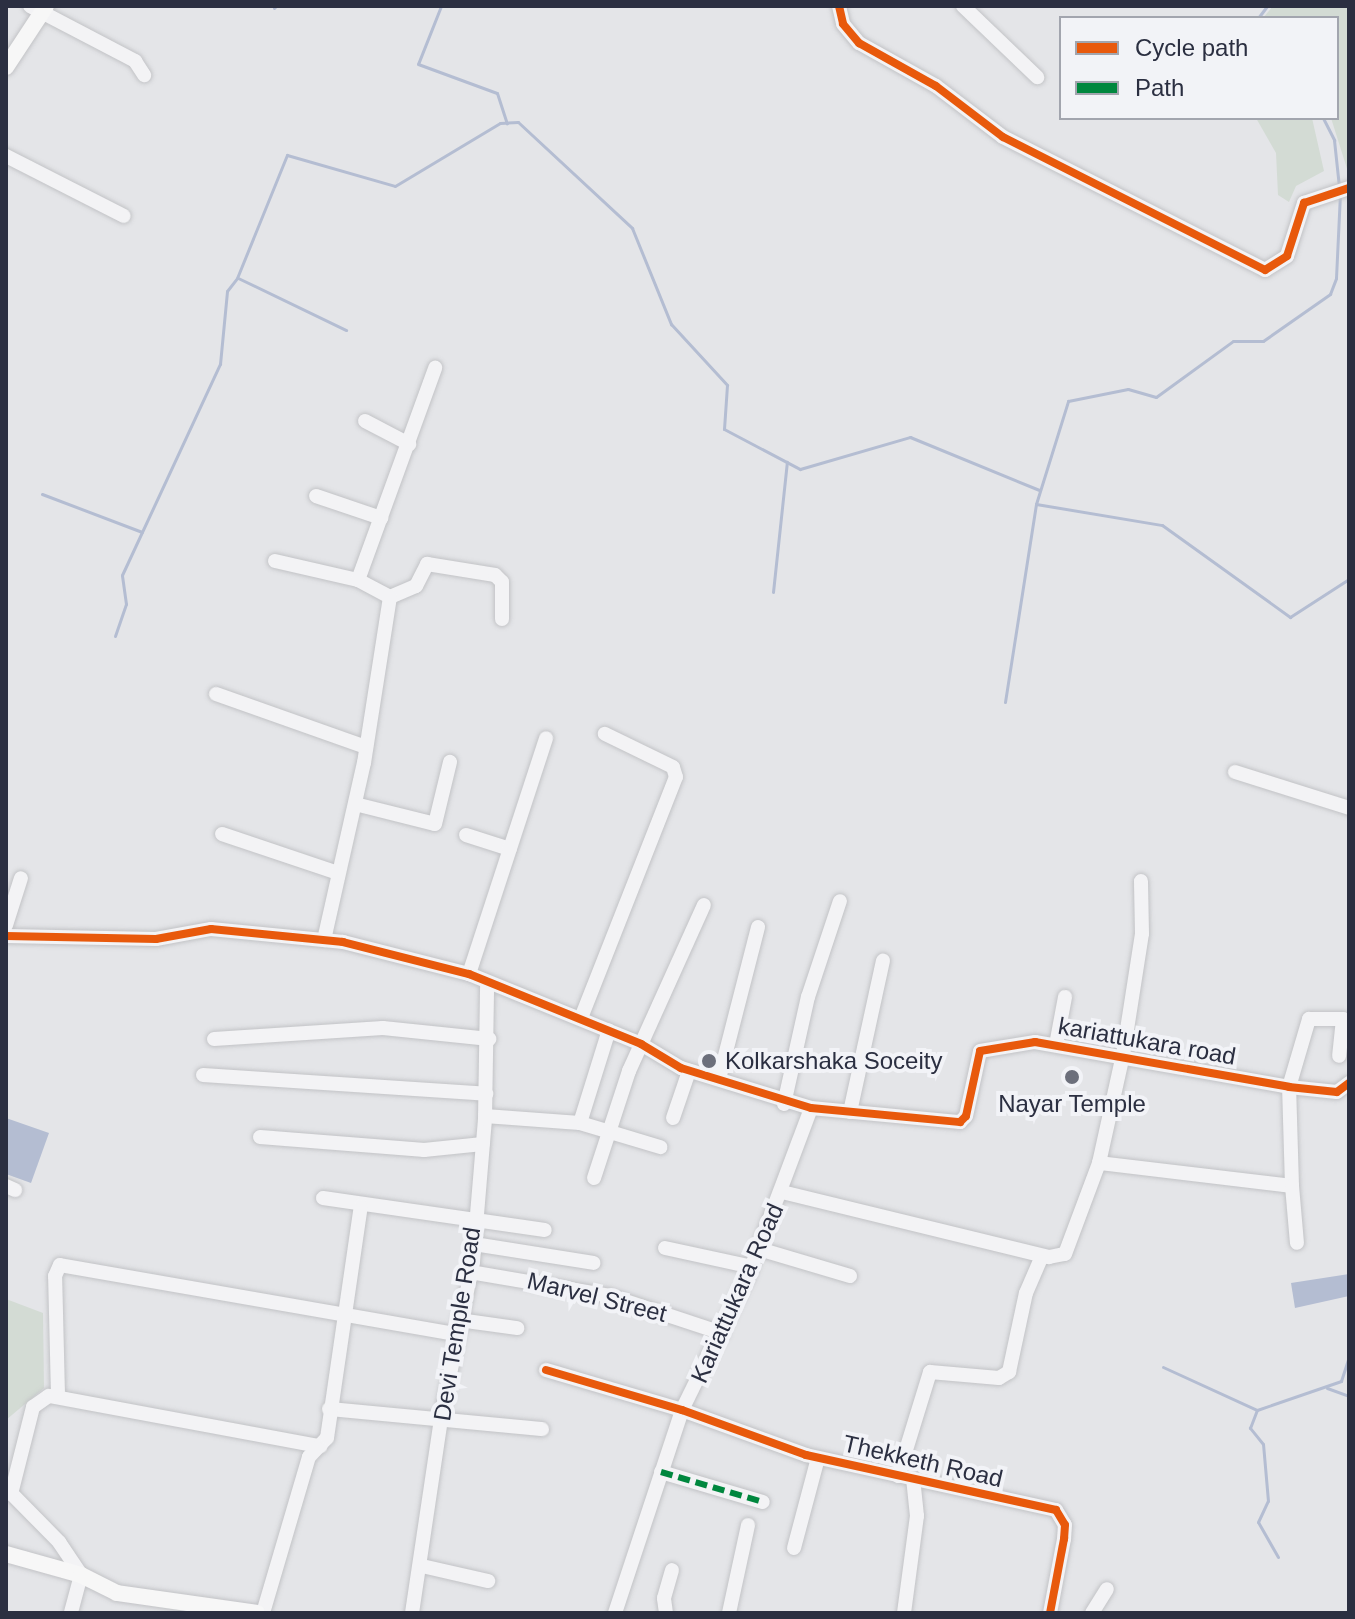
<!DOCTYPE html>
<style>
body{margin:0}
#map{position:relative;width:1355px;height:1619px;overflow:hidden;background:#e4e5e8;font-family:Arial,sans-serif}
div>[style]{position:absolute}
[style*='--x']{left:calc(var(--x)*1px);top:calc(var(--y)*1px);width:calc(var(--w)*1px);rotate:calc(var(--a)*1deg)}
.green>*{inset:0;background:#d3dbd4}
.water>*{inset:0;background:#b4bdd2}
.stream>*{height:3px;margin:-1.5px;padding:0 1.5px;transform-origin:1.5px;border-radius:1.5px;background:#b4bdd2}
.roads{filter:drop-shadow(0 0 2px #c2c3c6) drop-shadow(0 0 2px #c2c3c6)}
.minor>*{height:14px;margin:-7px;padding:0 7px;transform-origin:7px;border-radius:7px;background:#f3f3f5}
.major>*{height:16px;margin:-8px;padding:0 8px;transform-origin:8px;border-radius:8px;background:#f7f7f7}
.quiet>*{height:6px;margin-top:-3px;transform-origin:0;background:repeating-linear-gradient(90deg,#00873e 0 12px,transparent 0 18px)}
.cycleway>*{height:8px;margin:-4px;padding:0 4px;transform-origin:4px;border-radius:4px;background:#e8590c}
.dots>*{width:22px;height:22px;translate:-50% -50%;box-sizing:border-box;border:4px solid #f2f3f7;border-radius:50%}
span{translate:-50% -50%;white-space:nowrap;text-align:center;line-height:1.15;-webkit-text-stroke:8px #f2f3f7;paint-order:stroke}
.street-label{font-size:24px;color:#2b2f41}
.poi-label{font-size:24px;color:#2b2f41}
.left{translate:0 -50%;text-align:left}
.frame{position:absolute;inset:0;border:8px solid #2b2f41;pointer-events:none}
.legend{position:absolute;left:1059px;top:16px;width:280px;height:104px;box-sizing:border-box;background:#f2f3f7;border:2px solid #a2a5ae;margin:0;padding:10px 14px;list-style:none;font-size:24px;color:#2b2f41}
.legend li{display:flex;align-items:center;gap:16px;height:40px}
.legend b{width:40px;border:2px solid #a2a5ae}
</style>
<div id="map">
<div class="green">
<i style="clip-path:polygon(1273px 6px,1349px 6px,1349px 175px,1331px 118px,1337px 118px,1337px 18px,1263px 18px)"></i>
<i style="clip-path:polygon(1256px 118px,1312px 118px,1324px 171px,1296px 186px,1289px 202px,1278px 195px,1276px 153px)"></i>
<i style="clip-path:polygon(6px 1299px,43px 1313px,44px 1388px,6px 1420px)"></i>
</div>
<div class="water">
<i style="clip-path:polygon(6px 1118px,49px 1133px,31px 1183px,6px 1174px)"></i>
<i style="clip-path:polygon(1349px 1274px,1349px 1296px,1295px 1308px,1291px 1283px)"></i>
</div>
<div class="stream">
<i style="--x:441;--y:6;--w:62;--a:111.6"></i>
<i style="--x:418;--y:64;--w:84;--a:20.2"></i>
<i style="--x:497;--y:93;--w:32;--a:72"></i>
<i style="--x:274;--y:8;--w:3;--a:-45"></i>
<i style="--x:1258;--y:18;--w:15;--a:-53"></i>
<i style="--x:1323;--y:118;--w:25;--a:63"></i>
<i style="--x:1334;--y:140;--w:47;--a:83.9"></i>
<i style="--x:238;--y:278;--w:120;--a:25.7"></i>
<i style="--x:42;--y:494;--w:107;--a:20.8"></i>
<i style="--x:1036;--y:504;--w:128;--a:9.5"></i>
<i style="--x:1162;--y:525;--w:158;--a:35.7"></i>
<i style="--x:1290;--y:617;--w:70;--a:-32.8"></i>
<i style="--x:773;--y:592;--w:131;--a:-83.9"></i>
<i style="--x:115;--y:636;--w:34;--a:-71"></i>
<i style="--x:126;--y:604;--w:29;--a:-98"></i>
<i style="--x:122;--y:575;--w:233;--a:-65.1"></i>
<i style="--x:220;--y:364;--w:73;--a:-84.5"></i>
<i style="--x:227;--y:291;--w:16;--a:-52"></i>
<i style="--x:237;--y:278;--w:133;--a:-67.9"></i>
<i style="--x:287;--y:155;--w:112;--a:16"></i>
<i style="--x:395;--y:186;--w:122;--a:-31"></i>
<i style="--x:500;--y:123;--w:18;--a:-3"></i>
<i style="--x:518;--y:122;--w:156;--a:42.9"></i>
<i style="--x:632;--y:228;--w:104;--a:67.9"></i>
<i style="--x:671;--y:324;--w:83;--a:47.4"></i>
<i style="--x:727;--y:385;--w:44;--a:93.9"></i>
<i style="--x:724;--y:429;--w:86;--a:27.8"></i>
<i style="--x:800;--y:469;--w:115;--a:-16.2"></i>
<i style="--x:910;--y:437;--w:139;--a:22.3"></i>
<i style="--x:1005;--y:702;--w:200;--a:-81.1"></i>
<i style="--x:1036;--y:504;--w:108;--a:-72.7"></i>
<i style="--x:1068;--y:401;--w:61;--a:-11.3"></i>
<i style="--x:1128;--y:389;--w:29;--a:16"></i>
<i style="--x:1156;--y:397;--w:95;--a:-36"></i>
<i style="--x:1233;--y:341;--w:30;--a:0"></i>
<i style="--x:1263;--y:341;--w:82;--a:-35"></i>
<i style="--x:1330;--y:294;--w:17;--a:-69"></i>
<i style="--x:1336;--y:278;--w:84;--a:-87.3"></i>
<i style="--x:1163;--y:1367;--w:103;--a:24.6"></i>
<i style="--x:1327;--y:1388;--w:23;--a:20"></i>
<i style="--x:1278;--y:1557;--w:40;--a:-119.7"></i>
<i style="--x:1258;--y:1522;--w:23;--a:-65"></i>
<i style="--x:1268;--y:1501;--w:57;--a:-95"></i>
<i style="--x:1263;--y:1444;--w:21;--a:-129"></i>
<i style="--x:1250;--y:1428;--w:19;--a:-69"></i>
<i style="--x:1257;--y:1410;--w:89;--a:-19"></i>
<i style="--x:1341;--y:1381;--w:25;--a:-72"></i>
</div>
<div class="roads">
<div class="minor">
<i style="--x:30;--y:6;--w:119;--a:27.6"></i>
<i style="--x:135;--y:61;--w:17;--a:57"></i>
<i style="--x:839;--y:6;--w:18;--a:77"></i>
<i style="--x:843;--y:24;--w:25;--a:50"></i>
<i style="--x:859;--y:43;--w:88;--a:29.2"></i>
<i style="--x:936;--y:86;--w:84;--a:37.3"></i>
<i style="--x:1003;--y:137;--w:294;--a:26.9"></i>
<i style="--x:1265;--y:270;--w:26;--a:-32"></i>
<i style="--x:1287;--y:256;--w:56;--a:-72.2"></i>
<i style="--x:1304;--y:203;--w:47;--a:-18.4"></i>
<i style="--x:963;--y:6;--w:103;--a:43.8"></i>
<i style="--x:6;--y:156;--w:132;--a:27"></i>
<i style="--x:365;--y:421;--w:50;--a:27.6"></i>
<i style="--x:316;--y:496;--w:69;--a:18.7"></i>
<i style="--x:275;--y:561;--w:85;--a:12.9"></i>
<i style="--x:390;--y:597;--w:28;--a:-23"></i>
<i style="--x:416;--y:586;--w:25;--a:-63"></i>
<i style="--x:427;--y:564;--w:69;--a:9.2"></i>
<i style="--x:495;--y:575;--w:10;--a:45"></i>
<i style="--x:502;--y:582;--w:37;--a:90"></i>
<i style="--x:216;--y:694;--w:159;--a:19.5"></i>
<i style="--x:1235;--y:772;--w:120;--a:17.5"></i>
<i style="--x:355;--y:804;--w:82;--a:14"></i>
<i style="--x:435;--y:824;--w:64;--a:-76.4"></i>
<i style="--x:222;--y:834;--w:122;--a:18.6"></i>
<i style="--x:466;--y:835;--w:46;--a:17.7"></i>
<i style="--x:6;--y:925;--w:49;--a:-72.3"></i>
<i style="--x:6;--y:936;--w:150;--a:1.1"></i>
<i style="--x:156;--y:939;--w:56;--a:-10.3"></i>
<i style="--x:211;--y:929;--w:133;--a:5.6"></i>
<i style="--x:343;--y:942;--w:130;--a:14.3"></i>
<i style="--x:469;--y:974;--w:186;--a:22.1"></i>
<i style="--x:641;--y:1044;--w:47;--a:31"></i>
<i style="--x:681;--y:1068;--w:136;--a:17.1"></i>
<i style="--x:811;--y:1108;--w:150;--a:5.4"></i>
<i style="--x:960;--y:1122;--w:8;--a:-45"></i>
<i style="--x:966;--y:1116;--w:66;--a:-77.8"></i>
<i style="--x:980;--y:1051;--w:56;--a:-9.3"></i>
<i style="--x:1035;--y:1042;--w:258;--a:10"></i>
<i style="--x:1289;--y:1087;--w:48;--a:5.9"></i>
<i style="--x:1337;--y:1092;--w:15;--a:-37"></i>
<i style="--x:324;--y:940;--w:181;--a:-77.3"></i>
<i style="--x:364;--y:763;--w:168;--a:-81.1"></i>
<i style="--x:390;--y:597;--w:36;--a:-152"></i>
<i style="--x:358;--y:580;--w:226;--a:-70"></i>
<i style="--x:469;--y:974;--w:248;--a:-71.9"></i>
<i style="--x:581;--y:1018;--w:259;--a:-68.5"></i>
<i style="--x:676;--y:777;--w:10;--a:-107"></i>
<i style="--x:673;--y:767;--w:76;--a:-154.1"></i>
<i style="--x:214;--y:1039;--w:169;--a:-3.7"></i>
<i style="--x:383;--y:1028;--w:107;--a:5.9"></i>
<i style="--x:1056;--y:1045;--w:49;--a:-79.4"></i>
<i style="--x:203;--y:1075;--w:284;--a:3.8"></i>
<i style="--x:719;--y:1079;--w:157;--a:-75.6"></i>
<i style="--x:784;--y:1104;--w:110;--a:-77.4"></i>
<i style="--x:808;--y:997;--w:101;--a:-71.6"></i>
<i style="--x:850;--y:1112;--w:155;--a:-77.7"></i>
<i style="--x:485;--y:1116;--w:95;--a:4.2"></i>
<i style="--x:580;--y:1123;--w:84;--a:16.7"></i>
<i style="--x:673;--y:1118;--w:50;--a:-71.2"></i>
<i style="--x:580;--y:1123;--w:97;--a:-72.7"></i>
<i style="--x:260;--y:1137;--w:165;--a:4.5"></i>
<i style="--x:424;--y:1150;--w:59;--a:-5.8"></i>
<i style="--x:1099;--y:1163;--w:194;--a:6.8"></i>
<i style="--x:1292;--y:1186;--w:99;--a:-91.7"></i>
<i style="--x:1289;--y:1087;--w:71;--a:-73.6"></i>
<i style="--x:1309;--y:1019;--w:34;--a:0"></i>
<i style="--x:1343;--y:1019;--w:37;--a:96"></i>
<i style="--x:594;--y:1178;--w:113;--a:-71.9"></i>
<i style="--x:629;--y:1071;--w:182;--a:-65.7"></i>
<i style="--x:6;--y:1186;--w:10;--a:24"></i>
<i style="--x:1292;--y:1186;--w:57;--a:85"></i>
<i style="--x:782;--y:1192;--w:275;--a:13.7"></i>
<i style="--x:1049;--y:1257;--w:16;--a:-11"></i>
<i style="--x:1065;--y:1254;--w:97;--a:-69.5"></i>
<i style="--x:1099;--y:1163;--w:111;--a:-77.5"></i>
<i style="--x:1123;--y:1055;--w:122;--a:-81.1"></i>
<i style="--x:1142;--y:934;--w:53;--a:-91.1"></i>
<i style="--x:323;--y:1198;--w:224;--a:8.2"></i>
<i style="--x:474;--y:1244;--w:121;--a:9"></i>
<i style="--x:665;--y:1248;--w:89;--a:12.3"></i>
<i style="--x:759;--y:1249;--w:95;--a:16.5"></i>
<i style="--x:470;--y:1272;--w:142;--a:9.7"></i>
<i style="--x:610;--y:1296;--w:118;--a:18.3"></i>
<i style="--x:459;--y:1320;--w:59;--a:7.9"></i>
<i style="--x:546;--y:1370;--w:142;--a:16.4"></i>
<i style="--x:682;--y:1410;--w:132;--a:19.9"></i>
<i style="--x:806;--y:1455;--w:256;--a:12.4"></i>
<i style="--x:1056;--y:1510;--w:17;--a:59"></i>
<i style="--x:1065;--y:1525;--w:14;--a:94"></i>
<i style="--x:1064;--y:1539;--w:75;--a:100.7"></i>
<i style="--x:58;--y:1395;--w:119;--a:-91.4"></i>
<i style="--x:55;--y:1276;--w:12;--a:-66"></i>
<i style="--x:60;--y:1265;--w:402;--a:9.9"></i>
<i style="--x:329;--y:1409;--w:214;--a:5.4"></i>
<i style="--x:661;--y:1472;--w:106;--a:16.4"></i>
<i style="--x:898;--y:1476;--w:109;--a:-72.9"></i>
<i style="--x:930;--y:1372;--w:69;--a:5"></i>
<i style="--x:999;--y:1378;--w:12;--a:-31"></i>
<i style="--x:1009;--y:1372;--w:81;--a:-77.9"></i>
<i style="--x:1026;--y:1293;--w:40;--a:-66.6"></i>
<i style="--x:6;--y:1488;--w:76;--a:45.5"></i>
<i style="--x:59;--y:1542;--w:40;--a:56"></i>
<i style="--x:81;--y:1575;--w:39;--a:105"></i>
<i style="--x:11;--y:1494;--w:90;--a:-75.8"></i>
<i style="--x:33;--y:1407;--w:19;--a:-35"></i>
<i style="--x:49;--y:1396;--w:276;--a:10.5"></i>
<i style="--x:794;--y:1548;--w:93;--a:-75.1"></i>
<i style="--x:422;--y:1566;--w:68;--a:12.8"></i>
<i style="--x:263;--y:1613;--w:163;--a:-73.6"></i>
<i style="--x:309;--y:1457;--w:26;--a:-47"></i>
<i style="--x:327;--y:1438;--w:234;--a:-81.7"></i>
<i style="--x:412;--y:1613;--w:197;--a:-81.5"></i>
<i style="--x:441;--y:1418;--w:159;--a:-78.4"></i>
<i style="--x:473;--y:1262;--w:144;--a:-85.2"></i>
<i style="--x:485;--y:1119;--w:134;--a:-89.1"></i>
<i style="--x:615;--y:1613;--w:214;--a:-71.7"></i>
<i style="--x:682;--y:1410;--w:149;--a:-63.8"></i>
<i style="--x:748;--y:1276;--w:179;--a:-69.4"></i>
<i style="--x:666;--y:1613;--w:15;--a:-98"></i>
<i style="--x:664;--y:1598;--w:29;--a:-74"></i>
<i style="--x:729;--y:1613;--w:90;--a:-77.8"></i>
<i style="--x:904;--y:1613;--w:98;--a:-82.4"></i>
<i style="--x:917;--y:1516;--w:36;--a:-96"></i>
<i style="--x:1092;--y:1613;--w:28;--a:-58"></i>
</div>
<div class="major">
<i style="--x:6;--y:67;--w:73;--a:-56.7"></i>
<i style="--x:6;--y:1554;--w:78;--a:15.6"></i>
<i style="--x:81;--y:1575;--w:40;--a:26.6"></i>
<i style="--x:117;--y:1593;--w:141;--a:8.1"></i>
</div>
</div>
<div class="quiet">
<i style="--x:661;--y:1472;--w:106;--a:16.4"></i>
</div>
<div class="cycleway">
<i style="--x:839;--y:6;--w:18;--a:77"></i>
<i style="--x:843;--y:24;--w:25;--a:50"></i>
<i style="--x:859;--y:43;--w:88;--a:29.2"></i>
<i style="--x:936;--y:86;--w:84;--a:37.3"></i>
<i style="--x:1003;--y:137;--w:294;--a:26.9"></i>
<i style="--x:1265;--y:270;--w:26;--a:-32"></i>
<i style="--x:1287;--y:256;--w:56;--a:-72.2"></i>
<i style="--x:1304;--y:203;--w:47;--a:-18.4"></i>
<i style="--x:6;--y:936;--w:150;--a:1.1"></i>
<i style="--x:156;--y:939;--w:56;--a:-10.3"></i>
<i style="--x:211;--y:929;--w:133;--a:5.6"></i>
<i style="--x:343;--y:942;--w:130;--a:14.3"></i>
<i style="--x:469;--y:974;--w:186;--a:22.1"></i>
<i style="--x:641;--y:1044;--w:47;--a:31"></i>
<i style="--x:681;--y:1068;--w:136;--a:17.1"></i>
<i style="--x:811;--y:1108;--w:150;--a:5.4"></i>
<i style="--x:960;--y:1122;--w:8;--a:-45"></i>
<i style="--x:966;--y:1116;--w:66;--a:-77.8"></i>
<i style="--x:980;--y:1051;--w:56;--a:-9.3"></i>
<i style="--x:1035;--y:1042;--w:258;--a:10"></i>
<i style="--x:1289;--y:1087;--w:48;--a:5.9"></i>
<i style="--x:1337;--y:1092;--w:15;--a:-37"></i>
<i style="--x:546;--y:1370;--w:142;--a:16.4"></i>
<i style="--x:682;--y:1410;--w:132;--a:19.9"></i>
<i style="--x:806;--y:1455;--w:256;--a:12.4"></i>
<i style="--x:1056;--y:1510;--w:17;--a:59"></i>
<i style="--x:1065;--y:1525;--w:14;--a:94"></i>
<i style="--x:1064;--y:1539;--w:75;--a:100.7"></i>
</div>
<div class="dots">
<i style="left:709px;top:1061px;background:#6c6f7b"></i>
<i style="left:1072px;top:1077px;background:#6c6f7b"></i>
</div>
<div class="street-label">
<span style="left:1147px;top:1041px;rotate:10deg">kariattukara road</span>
<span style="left:737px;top:1293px;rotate:-66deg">Kariattukara Road</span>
<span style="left:597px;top:1297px;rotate:14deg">Marvel Street</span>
<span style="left:457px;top:1324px;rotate:-81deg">Devi Temple Road</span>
<span style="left:923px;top:1461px;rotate:13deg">Thekketh Road</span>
</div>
<div class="poi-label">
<span class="left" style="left:725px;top:1061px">Kolkarshaka Soceity</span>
<span style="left:1072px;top:1104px">Nayar Temple</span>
</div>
<div class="frame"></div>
<ul class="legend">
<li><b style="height:10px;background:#e8590c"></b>Cycle path</li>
<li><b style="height:10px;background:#00873e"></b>Path</li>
</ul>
</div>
